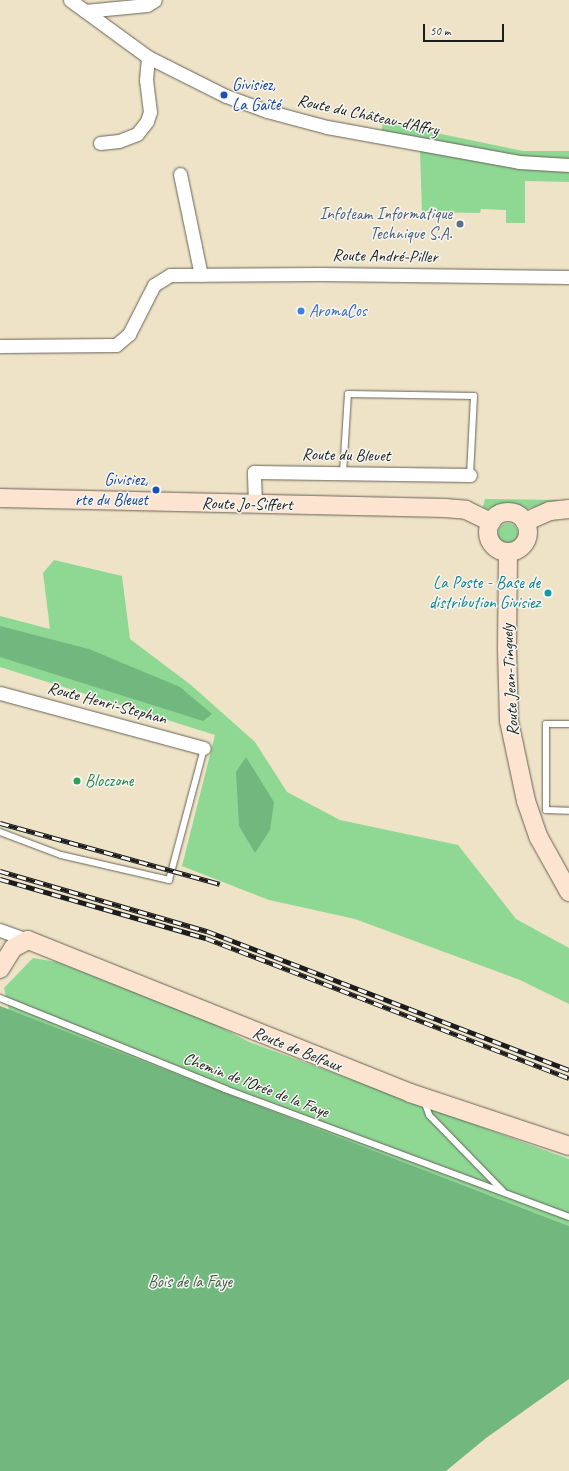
<!DOCTYPE html>
<meta charset="utf-8">
<style>
body{margin:0}
#map{position:relative;width:569px;height:1471px;overflow:hidden;background:#eee3c6;font-family:Caveat,sans-serif}
div>[style]{position:absolute}
[style*='--x']{left:calc(var(--x)*1px);top:calc(var(--y)*1px);width:calc(var(--w)*1px);rotate:calc(var(--a)*1deg)}
.green>*{inset:0;background:#8ed894}
.round{border-radius:50%}
.forest>*{inset:0;background:#72b87e}
.roads{filter:drop-shadow(0 0 1px #666258) drop-shadow(0 0 1px #666258)}
.lane>*{height:6px;margin:-3px;padding:0 3px;transform-origin:3px;border-radius:3px;background:#fff}
.street>*{height:13px;margin:-6.5px;padding:0 6.5px;transform-origin:6.5px;border-radius:6.5px;background:#fff}
.secondary>*{height:18px;margin:-9px;padding:0 9px;transform-origin:9px;border-radius:9px;background:#fde4d0}
.secondary>.ring{margin:-9px;padding:0;box-sizing:content-box;background:none;border:18px solid #fde4d0;border-radius:50%}
.rail>*{height:4.5px;margin-top:-2.25px;transform-origin:0;background:repeating-linear-gradient(90deg,#f6f6f2 0 9px,#1c1c1c 0 18px);box-sizing:border-box;border-block:1px solid #1c1c1c}
.dots>*{width:11px;height:11px;translate:-50% -50%;box-sizing:border-box;border:2px solid #f6f6f2;border-radius:50%}
span{translate:-50% -50%;white-space:nowrap;text-align:center;line-height:1.15;-webkit-text-stroke:3px #f6f6f2;paint-order:stroke}
.transit-label{font-size:17px;color:#164399}
.left{translate:0 -50%;text-align:left}
.right{translate:-100% -50%;text-align:right}
.street-label{font-size:17px;color:#1c1c1c}
.service-label{font-size:17px;color:#4e5e75}
.shop-label{font-size:17px;color:#366cbe}
.culture-label{font-size:17px;color:#0d838f}
.leisure-label{font-size:17px;color:#27864d}
.park-label{font-size:17px;color:#445e46}
.scale{position:absolute;left:423px;top:24px;width:81px;height:18px;box-sizing:border-box;border:2px solid #1c1c1c;border-top:0;padding-left:5px;font-size:12px;line-height:14px;white-space:nowrap;color:#1c1c1c;-webkit-text-stroke:3px #f6f6f2;paint-order:stroke}
</style>
<div id="map">
<div class="green">
<i style="clip-path:polygon(383px 122px,523px 151px,569px 151px,569px 159px,523px 158px,381px 133px)"></i>
<i style="clip-path:polygon(420px 150px,569px 169px,569px 182px,525px 181px,525px 223px,506px 223px,506px 210px,481px 209px,480px 213px,422px 212px)"></i>
<i style="clip-path:polygon(485px 499px,560px 500px,523px 510px,506px 506px,486px 509px,483px 507px)"></i>
<i class="round" style="left:498px;top:523px;width:20px;height:20px"></i>
<i style="clip-path:polygon(54px 560px,122px 576px,130px 639px,191px 685px,255px 742px,287px 792px,340px 820px,458px 845px,516px 919px,569px 948px,569px 1004px,520px 980px,355px 919px,269px 900px,182px 866px,215px 735px,0 667px,0 616px,50px 629px,43px 573px)"></i>
<i style="clip-path:polygon(33px 958px,57px 962px,213px 1023px,249px 1042px,569px 1159px,569px 1226px,9px 1010px,4px 988px)"></i>
</div>
<div class="forest">
<i style="clip-path:polygon(0 626px,89px 649px,180px 687px,212px 714px,203px 721px,0 657px)"></i>
<i style="clip-path:polygon(246px 757px,274px 802px,270px 830px,255px 853px,239px 826px,236px 772px)"></i>
<i style="clip-path:polygon(0 1006px,569px 1226px,569px 1379px,486px 1438px,446px 1471px,0 1471px)"></i>
</div>
<div class="roads">
<div class="lane">
<i style="--x:343;--y:473;--w:79;--a:-86.4"></i>
<i style="--x:348;--y:394;--w:126;--a:0.9"></i>
<i style="--x:474;--y:396;--w:79;--a:92.9"></i>
<i style="--x:569;--y:724;--w:23;--a:180"></i>
<i style="--x:546;--y:724;--w:86;--a:90"></i>
<i style="--x:546;--y:810;--w:23;--a:2"></i>
<i style="--x:0;--y:832;--w:65;--a:20.7"></i>
<i style="--x:61;--y:855;--w:111;--a:13"></i>
<i style="--x:169;--y:880;--w:137;--a:-75.1"></i>
<i style="--x:0;--y:998;--w:243;--a:22"></i>
<i style="--x:225;--y:1089;--w:367;--a:20.4"></i>
<i style="--x:424;--y:1101;--w:15;--a:70"></i>
<i style="--x:429;--y:1115;--w:106;--a:45.8"></i>
</div>
<div class="street">
<i style="--x:70;--y:0;--w:97;--a:36.2"></i>
<i style="--x:148;--y:57;--w:87;--a:26.6"></i>
<i style="--x:226;--y:96;--w:44;--a:20.1"></i>
<i style="--x:267;--y:111;--w:62;--a:14.9"></i>
<i style="--x:327;--y:127;--w:195;--a:10.3"></i>
<i style="--x:519;--y:162;--w:50;--a:3.4"></i>
<i style="--x:85;--y:11;--w:62;--a:-5.5"></i>
<i style="--x:147;--y:5;--w:9;--a:-32"></i>
<i style="--x:100;--y:143;--w:19;--a:-6"></i>
<i style="--x:119;--y:141;--w:19;--a:-21"></i>
<i style="--x:137;--y:134;--w:16;--a:-52"></i>
<i style="--x:147;--y:121;--w:9;--a:-72"></i>
<i style="--x:150;--y:112;--w:32;--a:-97"></i>
<i style="--x:146;--y:80;--w:23;--a:-85"></i>
<i style="--x:180;--y:174;--w:103;--a:78.3"></i>
<i style="--x:0;--y:346;--w:116;--a:-0.5"></i>
<i style="--x:116;--y:345;--w:17;--a:-40"></i>
<i style="--x:129;--y:334;--w:55;--a:-63"></i>
<i style="--x:154;--y:285;--w:19;--a:-32"></i>
<i style="--x:170;--y:275;--w:151;--a:-0.4"></i>
<i style="--x:321;--y:274;--w:248;--a:0.7"></i>
<i style="--x:255;--y:504;--w:32;--a:-92"></i>
<i style="--x:254;--y:472;--w:216;--a:0.8"></i>
<i style="--x:0;--y:693;--w:211;--a:15.1"></i>
<i style="--x:0;--y:930;--w:30;--a:20"></i>
</div>
<div class="secondary">
<i style="--x:0;--y:498;--w:445;--a:1.3"></i>
<i style="--x:445;--y:508;--w:21;--a:5"></i>
<i style="--x:466;--y:510;--w:28;--a:26"></i>
<i class="ring" style="left:488px;top:512px;width:22px;height:22px"></i>
<i style="--x:525;--y:522;--w:27;--a:-24"></i>
<i style="--x:550;--y:511;--w:19;--a:-6"></i>
<i style="--x:508;--y:552;--w:97;--a:90.6"></i>
<i style="--x:507;--y:649;--w:72;--a:88.4"></i>
<i style="--x:509;--y:721;--w:82;--a:78"></i>
<i style="--x:526;--y:801;--w:39;--a:71"></i>
<i style="--x:539;--y:838;--w:62;--a:60.9"></i>
<i style="--x:0;--y:969;--w:25;--a:-58"></i>
<i style="--x:13;--y:948;--w:17;--a:-28"></i>
<i style="--x:28;--y:940;--w:412;--a:21.8"></i>
<i style="--x:410;--y:1093;--w:168;--a:18.4"></i>
</div>
</div>
<div class="rail">
<i style="--x:0;--y:823;--w:228;--a:15.5"></i>
<i style="--x:0;--y:871;--w:216;--a:16.2"></i>
<i style="--x:207;--y:931;--w:388;--a:21"></i>
<i style="--x:0;--y:879;--w:214;--a:16"></i>
<i style="--x:206;--y:938;--w:389;--a:21.1"></i>
</div>
<div class="dots">
<i style="left:224px;top:95px;background:#1a4fb4"></i>
<i style="left:460px;top:224px;background:#5c6f8a"></i>
<i style="left:301px;top:311px;background:#3f7fe0"></i>
<i style="left:156px;top:490px;background:#1a4fb4"></i>
<i style="left:548px;top:593px;background:#0f9aa8"></i>
<i style="left:77px;top:781px;background:#2e9e5b"></i>
</div>
<div class="transit-label">
<span class="left" style="left:232px;top:95px">Givisiez,<br>La Gaîté</span>
<span class="right" style="left:148px;top:490px">Givisiez,<br>rte du Bleuet</span>
</div>
<div class="street-label">
<span style="left:368px;top:115px;rotate:12deg">Route du Château-d'Affry</span>
<span style="left:385px;top:256px;rotate:1deg">Route André-Piller</span>
<span style="left:346px;top:455px;rotate:1deg">Route du Bleuet</span>
<span style="left:247px;top:504px;rotate:1deg">Route Jo-Siffert</span>
<span style="left:510px;top:680px;rotate:-93deg">Route Jean-Tinguely</span>
<span style="left:107px;top:703px;rotate:15deg">Route Henri-Stephan</span>
<span style="left:297px;top:1049px;rotate:22deg">Route de Belfaux</span>
<span style="left:256px;top:1085px;rotate:21deg">Chemin de l'Orée de la Faye</span>
</div>
<div class="service-label">
<span class="right" style="left:452px;top:224px">Infoteam Informatique<br>Technique S.A.</span>
</div>
<div class="shop-label">
<span class="left" style="left:309px;top:311px">AromaCos</span>
</div>
<div class="culture-label">
<span class="right" style="left:540px;top:593px">La Poste - Base de<br>distribution Givisiez</span>
</div>
<div class="leisure-label">
<span class="left" style="left:85px;top:781px">Bloczone</span>
</div>
<div class="park-label">
<span style="left:190px;top:1282px">Bois de la Faye</span>
</div>
<div class="scale">50 m</div>
</div>
